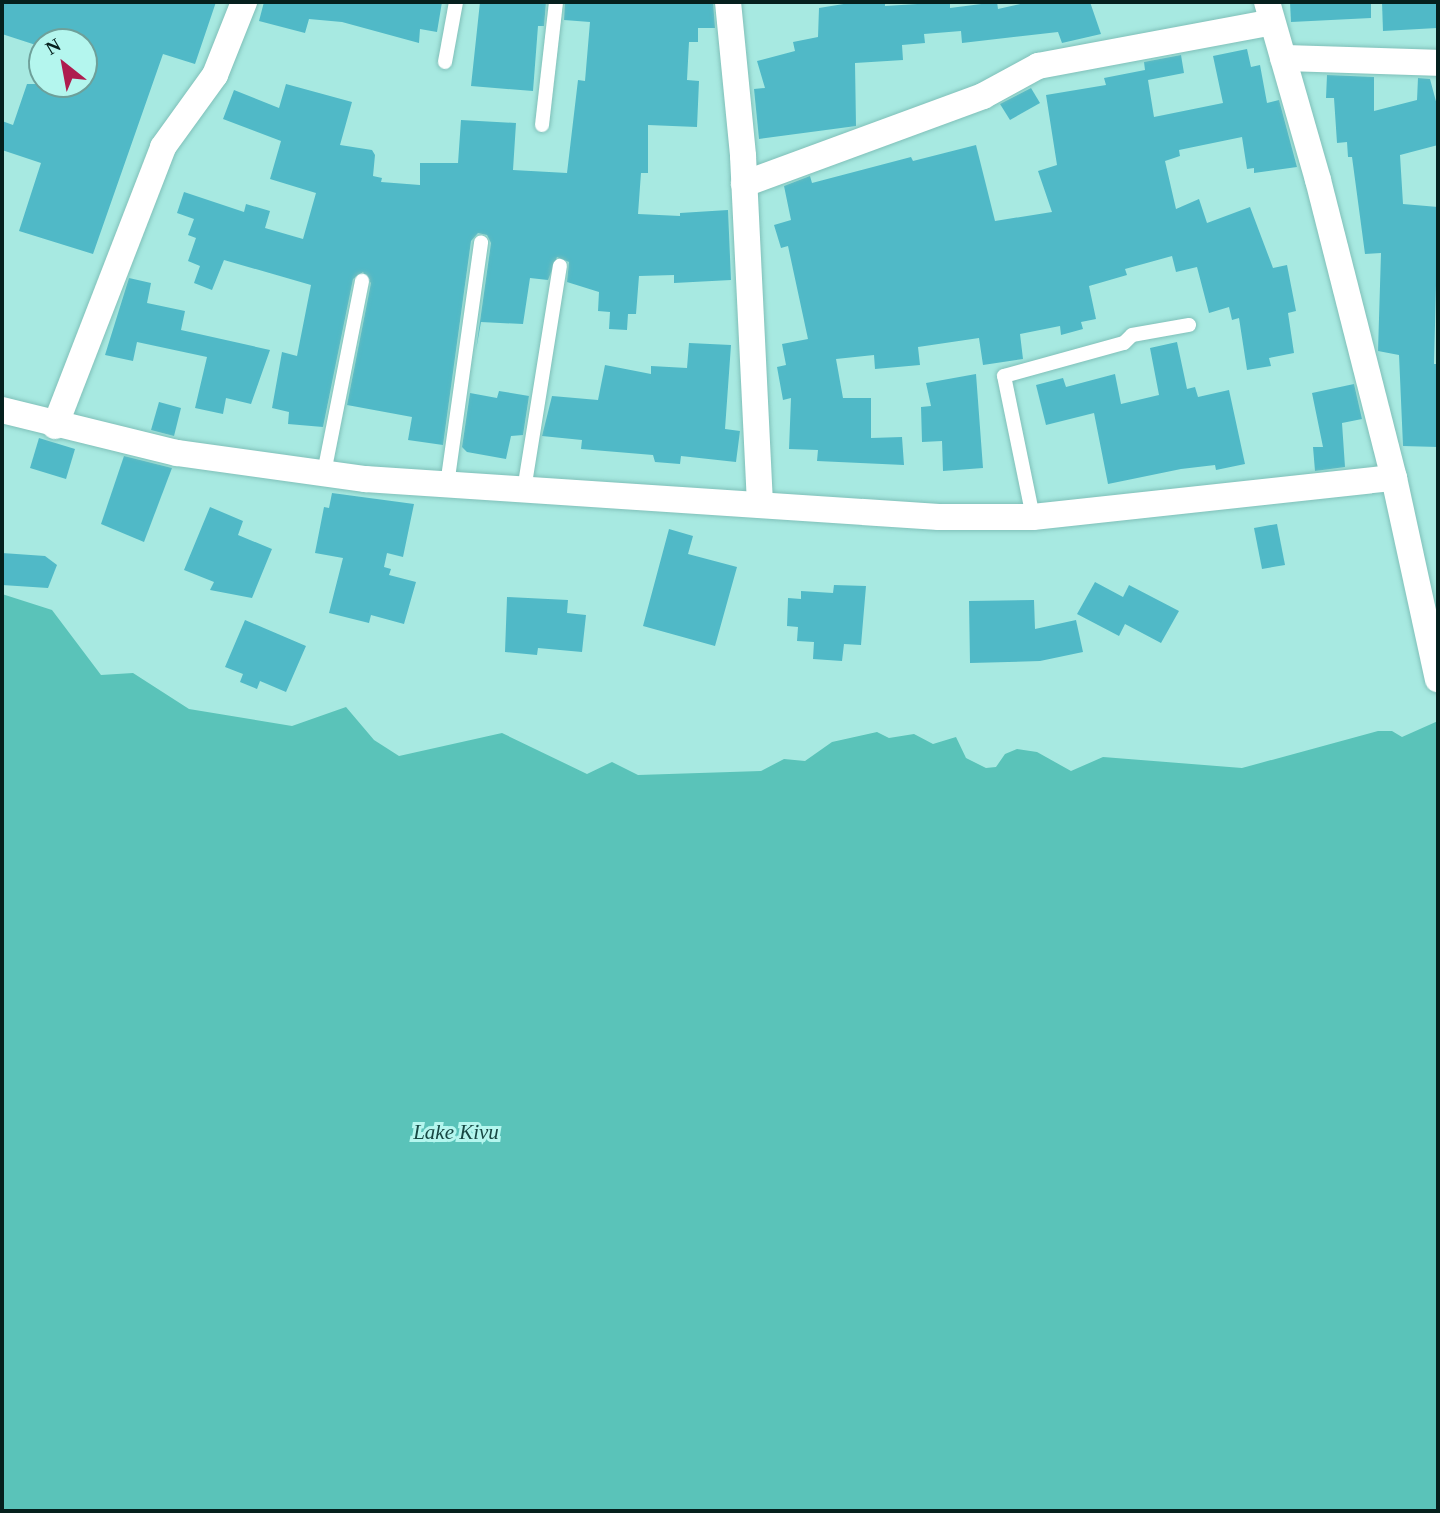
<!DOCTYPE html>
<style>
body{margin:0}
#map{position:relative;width:1440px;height:1513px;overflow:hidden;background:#a7e9e1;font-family:Georgia,serif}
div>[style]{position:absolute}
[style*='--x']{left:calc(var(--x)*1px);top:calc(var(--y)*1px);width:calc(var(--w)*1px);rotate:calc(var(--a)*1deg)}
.water>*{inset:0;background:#5ac3b9}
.building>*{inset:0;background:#50b9c7}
.roads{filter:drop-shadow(0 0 2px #80c0b9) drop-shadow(0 0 2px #80c0b9)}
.lane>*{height:14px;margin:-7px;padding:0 7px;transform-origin:7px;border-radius:7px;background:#fff}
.street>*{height:26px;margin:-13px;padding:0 13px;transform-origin:13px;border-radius:13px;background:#fff}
span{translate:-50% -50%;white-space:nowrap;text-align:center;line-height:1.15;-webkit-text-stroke:6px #b4f6ee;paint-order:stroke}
.water-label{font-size:21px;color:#184844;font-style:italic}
.frame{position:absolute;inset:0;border:4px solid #05201d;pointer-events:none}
.north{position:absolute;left:28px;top:28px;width:70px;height:70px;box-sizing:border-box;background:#b4f6ee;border:2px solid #6ea09a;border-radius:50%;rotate:329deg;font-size:19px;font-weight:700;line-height:28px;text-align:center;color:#05201d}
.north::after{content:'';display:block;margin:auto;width:24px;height:32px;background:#ae1c4f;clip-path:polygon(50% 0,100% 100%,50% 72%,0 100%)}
</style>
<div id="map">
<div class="water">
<i style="clip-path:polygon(2px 594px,52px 610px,101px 675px,133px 673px,189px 709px,292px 726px,346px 707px,374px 740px,399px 756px,502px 733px,587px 774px,612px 762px,638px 775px,761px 771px,784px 759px,805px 761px,832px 742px,877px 732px,889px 738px,914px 734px,933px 744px,956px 737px,966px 758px,986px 768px,996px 767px,1005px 754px,1017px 749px,1037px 752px,1071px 771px,1103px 757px,1242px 768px,1378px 731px,1392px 731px,1402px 737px,1438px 721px,1438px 1511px,2px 1511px)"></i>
</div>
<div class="building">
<i style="clip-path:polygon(2px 2px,216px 2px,195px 64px,163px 54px,93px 254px,19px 231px,41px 163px,2px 150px,2px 121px,13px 125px,27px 84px,84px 84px,84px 42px,42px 42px,42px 47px,2px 34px)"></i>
<i style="clip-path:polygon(264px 2px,442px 2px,437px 32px,420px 29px,419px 43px,342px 22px,309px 19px,305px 33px,259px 21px)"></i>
<i style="clip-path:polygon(480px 2px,546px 2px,544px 26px,538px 26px,533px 91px,471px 86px)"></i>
<i style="clip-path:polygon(565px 2px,713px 2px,715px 28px,698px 28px,698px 42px,689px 42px,687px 80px,699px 81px,697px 127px,648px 125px,648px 173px,641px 173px,638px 214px,680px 216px,680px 213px,728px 210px,731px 280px,674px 283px,674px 275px,639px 276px,636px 314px,628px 314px,627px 330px,609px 329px,610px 312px,598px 311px,599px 292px,567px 282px,569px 262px,557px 257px,548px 280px,530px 278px,523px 324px,481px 322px,476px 350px,491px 243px,487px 235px,478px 233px,471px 241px,443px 445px,408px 440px,412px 417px,347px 405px,371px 283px,363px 272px,353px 279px,323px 427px,288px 424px,289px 412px,272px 408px,282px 352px,297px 356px,311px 285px,224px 260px,212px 290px,194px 283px,200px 266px,188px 261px,196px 238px,188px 235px,194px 219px,177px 213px,184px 192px,244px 212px,246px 204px,270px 211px,265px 228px,303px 239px,316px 193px,270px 179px,281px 141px,223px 119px,234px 90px,279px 108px,286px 84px,352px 102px,340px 145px,372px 150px,375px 155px,373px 176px,382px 178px,381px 182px,420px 185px,420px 163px,458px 163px,461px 120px,516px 123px,513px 170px,567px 173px,578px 80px,585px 81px,590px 22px,564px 20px)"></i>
<i style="clip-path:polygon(856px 2px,885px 2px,885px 6px,950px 2px,950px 8px,997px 2px,998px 9px,1029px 2px,1090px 2px,1101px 34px,1062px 43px,1058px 32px,962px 43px,961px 31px,924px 34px,925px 43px,902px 45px,903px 60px,855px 63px,856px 126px,759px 139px,754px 89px,765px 88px,757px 61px,795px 51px,793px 42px,818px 37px,819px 8px)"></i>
<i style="clip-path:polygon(1290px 2px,1371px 2px,1371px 18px,1291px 22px)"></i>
<i style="clip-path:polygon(1382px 2px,1436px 2px,1437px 28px,1383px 31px)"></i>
<i style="clip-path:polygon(1247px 49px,1251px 67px,1260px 65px,1267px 103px,1279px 100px,1297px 167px,1254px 173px,1254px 168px,1247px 169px,1242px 137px,1179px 150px,1180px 156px,1165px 161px,1176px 209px,1199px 199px,1207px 223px,1250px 207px,1273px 268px,1287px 265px,1296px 311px,1288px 313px,1294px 353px,1269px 358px,1271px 366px,1247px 370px,1239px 318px,1232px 320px,1229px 307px,1209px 313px,1197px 267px,1176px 272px,1172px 256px,1125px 269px,1127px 275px,1089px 286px,1096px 319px,1081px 322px,1083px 329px,1061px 335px,1060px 326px,1020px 334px,1023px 359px,983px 365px,979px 338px,918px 347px,920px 365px,875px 369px,874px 355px,836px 359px,843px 398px,871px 398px,871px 438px,902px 437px,904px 465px,817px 461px,818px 450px,789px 449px,791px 398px,783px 400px,777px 367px,786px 365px,782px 344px,808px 339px,788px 246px,781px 248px,774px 225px,791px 220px,784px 186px,810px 176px,812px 183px,911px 157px,913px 161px,976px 145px,995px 221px,1052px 212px,1038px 171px,1057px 165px,1046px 95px,1106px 85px,1104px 78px,1145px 70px,1144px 62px,1181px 55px,1184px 73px,1148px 80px,1154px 117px,1223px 103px,1213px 56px)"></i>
<i style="clip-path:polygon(1327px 75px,1374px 77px,1374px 111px,1417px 100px,1418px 78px,1430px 79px,1438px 109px,1438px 145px,1400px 155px,1403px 204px,1438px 207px,1434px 364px,1438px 364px,1438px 447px,1403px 446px,1399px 355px,1378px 351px,1381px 253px,1365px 254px,1352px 157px,1348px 157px,1347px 142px,1337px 143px,1334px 98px,1326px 98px)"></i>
<i style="clip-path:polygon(1031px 88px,1040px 103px,1010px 120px,1000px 104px)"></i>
<i style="clip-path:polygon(129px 278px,151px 283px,147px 303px,185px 311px,181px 330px,270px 350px,251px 404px,226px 398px,223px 414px,195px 408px,207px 357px,137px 342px,133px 361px,105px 355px)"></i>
<i style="clip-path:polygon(1177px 342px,1187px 389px,1195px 387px,1198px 397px,1229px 390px,1245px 464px,1216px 470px,1215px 465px,1181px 469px,1108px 484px,1094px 413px,1046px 425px,1036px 385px,1063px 378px,1066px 387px,1115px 374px,1121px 404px,1159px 395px,1150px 348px)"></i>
<i style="clip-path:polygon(689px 343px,731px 345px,725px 429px,740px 431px,736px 462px,681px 456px,680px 464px,655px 462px,653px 455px,581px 449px,582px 440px,542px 436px,552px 396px,598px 400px,605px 365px,651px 374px,651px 366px,687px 368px)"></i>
<i style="clip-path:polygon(976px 374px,983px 468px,943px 471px,942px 441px,922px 442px,921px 407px,931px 406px,926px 383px)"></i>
<i style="clip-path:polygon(1354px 384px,1362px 419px,1342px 423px,1345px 467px,1315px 471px,1313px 447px,1323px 447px,1312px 393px)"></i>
<i style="clip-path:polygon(499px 391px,529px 396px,523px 435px,511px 436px,506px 459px,467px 452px,462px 447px,470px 393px,497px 398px)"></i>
<i style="clip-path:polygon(159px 402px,181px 408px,174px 436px,151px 430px)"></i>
<i style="clip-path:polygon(39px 438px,75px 449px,66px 479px,30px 468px)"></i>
<i style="clip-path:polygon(124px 456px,172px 468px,144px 542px,101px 524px)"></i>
<i style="clip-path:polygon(332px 493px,414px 504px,403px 557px,387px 553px,384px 567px,391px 569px,389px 575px,416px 582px,404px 624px,371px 615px,369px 623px,329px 613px,343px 558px,315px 553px,324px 507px,329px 508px)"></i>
<i style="clip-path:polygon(210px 507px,243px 521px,238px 535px,272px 549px,252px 598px,210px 590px,214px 582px,184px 570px)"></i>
<i style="clip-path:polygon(1277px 524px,1285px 565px,1262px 569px,1254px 528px)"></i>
<i style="clip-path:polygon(669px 529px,693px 536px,688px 554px,737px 567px,715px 646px,643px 626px)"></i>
<i style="clip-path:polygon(2px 553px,45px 556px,57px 565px,48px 588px,2px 585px)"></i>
<i style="clip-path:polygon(1095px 582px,1123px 597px,1129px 585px,1179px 611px,1161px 643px,1125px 624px,1119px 636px,1077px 614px)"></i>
<i style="clip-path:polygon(834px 585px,866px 586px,861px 645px,844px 644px,842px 661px,813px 659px,814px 642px,797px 641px,798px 627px,787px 626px,788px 598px,801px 599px,801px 591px,833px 593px)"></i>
<i style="clip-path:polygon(507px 597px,568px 600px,567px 613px,586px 615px,582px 652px,538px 648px,537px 655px,505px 652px)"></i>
<i style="clip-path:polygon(1034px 600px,1035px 629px,1076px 620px,1083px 652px,1040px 661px,970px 663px,969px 601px)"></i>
<i style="clip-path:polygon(245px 620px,306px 646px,286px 692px,260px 681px,257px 689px,240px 682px,243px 674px,225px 667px)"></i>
</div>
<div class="roads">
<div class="lane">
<i style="--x:445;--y:62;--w:61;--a:-79.6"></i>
<i style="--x:542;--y:125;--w:124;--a:-83.5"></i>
<i style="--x:324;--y:473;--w:196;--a:-78.8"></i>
<i style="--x:447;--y:485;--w:245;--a:-82"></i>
<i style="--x:524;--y:490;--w:227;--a:-80.9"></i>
<i style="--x:1033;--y:517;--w:144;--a:-101.6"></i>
<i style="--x:1004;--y:376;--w:124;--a:-15.4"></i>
<i style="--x:1124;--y:343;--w:11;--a:-45"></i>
<i style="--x:1132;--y:335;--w:58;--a:-10"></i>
</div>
<div class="street">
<i style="--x:728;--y:2;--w:155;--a:84.4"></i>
<i style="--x:743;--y:156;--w:348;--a:87.2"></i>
<i style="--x:1267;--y:2;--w:185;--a:74"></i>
<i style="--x:1318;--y:180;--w:308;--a:75.7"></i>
<i style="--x:1394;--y:478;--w:206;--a:77.7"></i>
<i style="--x:1283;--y:58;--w:155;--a:1.8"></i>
<i style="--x:744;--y:184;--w:255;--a:-20.2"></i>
<i style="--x:983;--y:96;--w:63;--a:-28.6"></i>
<i style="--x:1038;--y:66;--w:238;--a:-10.6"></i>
<i style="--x:2;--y:410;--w:180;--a:13.8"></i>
<i style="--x:177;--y:453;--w:190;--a:7.9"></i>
<i style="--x:365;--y:479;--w:575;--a:3.79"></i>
<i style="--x:939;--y:517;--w:94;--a:0"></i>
<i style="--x:1033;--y:517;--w:363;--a:-6.2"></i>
<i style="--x:55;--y:426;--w:299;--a:-68.8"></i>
<i style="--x:163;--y:147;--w:89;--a:-54.2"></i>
<i style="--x:215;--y:75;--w:79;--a:-68.3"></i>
</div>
</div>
<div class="water-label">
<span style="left:456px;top:1132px">Lake Kivu</span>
</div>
<div class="frame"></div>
<div class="north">N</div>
</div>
